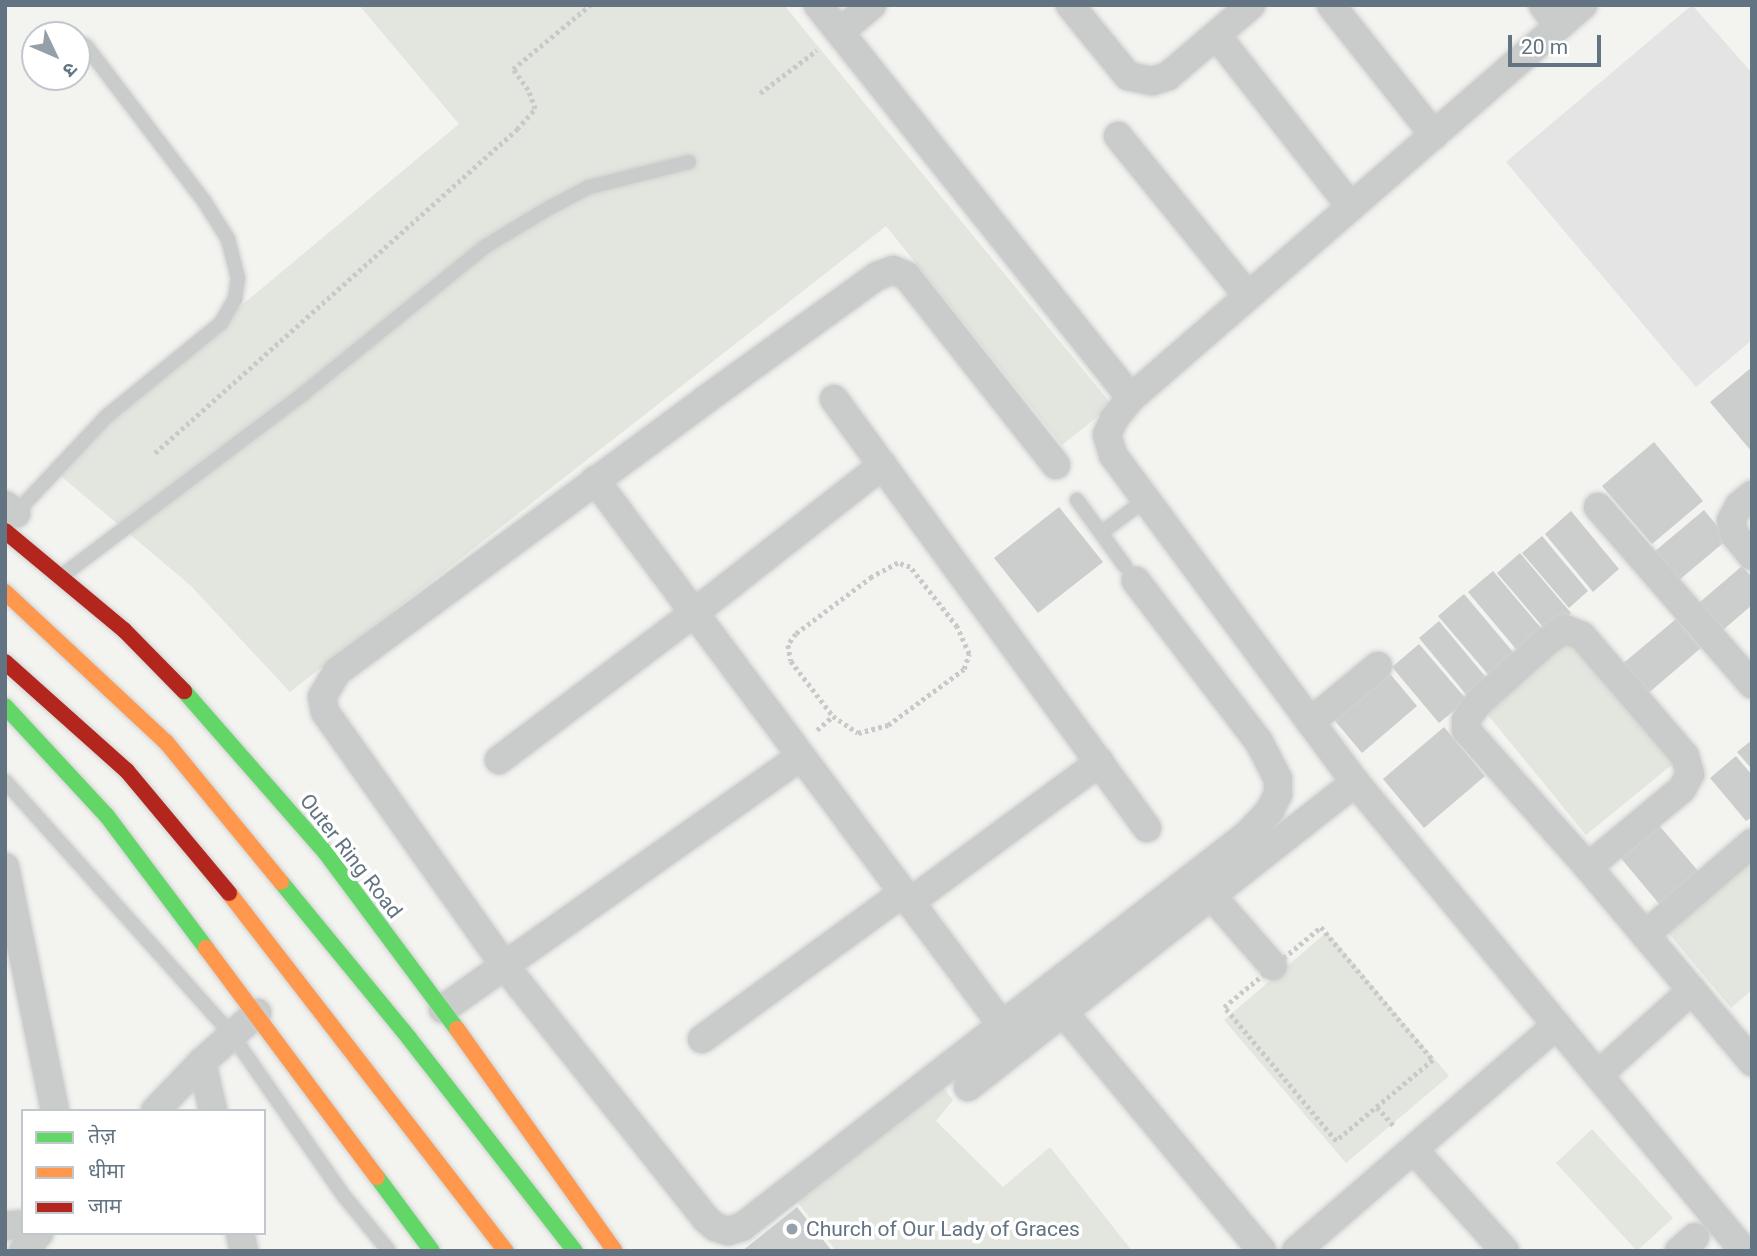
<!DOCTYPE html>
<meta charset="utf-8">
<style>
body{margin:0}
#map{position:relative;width:1757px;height:1256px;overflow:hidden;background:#f3f3f0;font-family:Roboto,"Noto Sans Devanagari",sans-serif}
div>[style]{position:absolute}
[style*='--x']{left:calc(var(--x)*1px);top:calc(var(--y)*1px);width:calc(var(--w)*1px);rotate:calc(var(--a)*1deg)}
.built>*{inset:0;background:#e3e4e3}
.green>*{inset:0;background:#e2e6de}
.building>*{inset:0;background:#cccece}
.path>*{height:4.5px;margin-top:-2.25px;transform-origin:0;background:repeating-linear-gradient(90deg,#c8c9c9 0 3.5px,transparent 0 7px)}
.roads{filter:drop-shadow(0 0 2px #cfd1d0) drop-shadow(0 0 2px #cfd1d0)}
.lane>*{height:14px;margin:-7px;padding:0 7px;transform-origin:7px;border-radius:7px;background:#cacccc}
.street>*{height:28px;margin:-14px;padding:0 14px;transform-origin:14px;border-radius:14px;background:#cacccc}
.fast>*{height:16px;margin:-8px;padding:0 8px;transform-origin:8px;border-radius:8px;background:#63d668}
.slow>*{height:16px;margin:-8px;padding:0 8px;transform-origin:8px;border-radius:8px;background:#ff974d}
.jam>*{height:16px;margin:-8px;padding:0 8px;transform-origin:8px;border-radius:8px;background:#b3261e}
.dots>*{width:19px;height:19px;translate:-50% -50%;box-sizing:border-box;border:4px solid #fff;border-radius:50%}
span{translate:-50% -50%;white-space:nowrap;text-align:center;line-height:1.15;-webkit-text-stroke:7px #fff;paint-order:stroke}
.street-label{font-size:21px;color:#627481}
.poi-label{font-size:21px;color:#627481}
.left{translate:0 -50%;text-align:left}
.frame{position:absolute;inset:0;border:7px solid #627481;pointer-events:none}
.legend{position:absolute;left:21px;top:1109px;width:245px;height:126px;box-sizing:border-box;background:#fff;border:2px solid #c0c7cd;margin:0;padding:9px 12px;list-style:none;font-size:21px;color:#627481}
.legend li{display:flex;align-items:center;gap:14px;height:35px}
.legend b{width:35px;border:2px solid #c0c7cd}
.north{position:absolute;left:21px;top:21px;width:70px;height:70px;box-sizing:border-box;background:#fff;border:2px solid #c0c7cd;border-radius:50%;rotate:134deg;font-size:19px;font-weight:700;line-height:28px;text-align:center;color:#627481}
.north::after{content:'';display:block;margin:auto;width:24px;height:32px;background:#95a0a8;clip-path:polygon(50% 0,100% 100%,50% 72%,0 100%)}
.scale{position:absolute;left:1508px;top:35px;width:93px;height:32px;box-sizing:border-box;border:4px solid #627481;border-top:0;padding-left:9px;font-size:21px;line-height:24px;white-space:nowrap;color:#627481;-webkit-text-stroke:5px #fff;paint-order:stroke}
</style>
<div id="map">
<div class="built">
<i style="clip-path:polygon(1692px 5px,1752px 73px,1752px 340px,1696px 387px,1506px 162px)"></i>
</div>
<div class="green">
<i style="clip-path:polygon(359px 5px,784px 5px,1112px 405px,1062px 445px,886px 226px,290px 692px,190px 585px,49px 466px,459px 124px)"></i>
<i style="clip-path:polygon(1570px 637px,1674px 763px,1586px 835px,1483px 709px)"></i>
<i style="clip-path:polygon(1752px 856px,1752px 990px,1731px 1008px,1665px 929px)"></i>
<i style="clip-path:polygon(1327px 932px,1449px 1076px,1346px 1163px,1224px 1020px)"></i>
<i style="clip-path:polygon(937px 1079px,953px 1100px,936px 1121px,1003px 1187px,1050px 1147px,1132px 1251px,836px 1251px,788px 1190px)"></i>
<i style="clip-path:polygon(1592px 1129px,1673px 1218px,1637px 1251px,1556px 1163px)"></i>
</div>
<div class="building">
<i style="clip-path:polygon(1752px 367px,1752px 452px,1710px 402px)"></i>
<i style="clip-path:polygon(1654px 442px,1703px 501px,1652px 544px,1602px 486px)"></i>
<i style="clip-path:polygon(1059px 507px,1103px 562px,1038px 613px,994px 558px)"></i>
<i style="clip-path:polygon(1704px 510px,1728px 539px,1672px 586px,1648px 557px)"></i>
<i style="clip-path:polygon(1571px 511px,1619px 569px,1593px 592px,1545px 534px)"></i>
<i style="clip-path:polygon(1542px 536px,1588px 591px,1569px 608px,1522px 553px)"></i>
<i style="clip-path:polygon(1520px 553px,1571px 613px,1548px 633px,1497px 573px)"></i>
<i style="clip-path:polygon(1742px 566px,1752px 577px,1752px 605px,1716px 636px,1693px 608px)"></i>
<i style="clip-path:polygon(1493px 571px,1546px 634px,1521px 655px,1468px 592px)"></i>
<i style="clip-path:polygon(1464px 594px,1518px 658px,1492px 679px,1438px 616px)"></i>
<i style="clip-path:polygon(1676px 619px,1701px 648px,1645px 696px,1620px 666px)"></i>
<i style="clip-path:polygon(1439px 621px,1489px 681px,1469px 698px,1419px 638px)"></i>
<i style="clip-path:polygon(1419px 644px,1467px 700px,1439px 723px,1392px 667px)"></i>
<i style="clip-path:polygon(1386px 669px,1417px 706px,1362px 753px,1330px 715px)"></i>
<i style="clip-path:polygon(1444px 727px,1485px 776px,1424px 828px,1383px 779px)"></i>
<i style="clip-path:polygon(1752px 740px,1752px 769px,1737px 752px)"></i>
<i style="clip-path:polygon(1736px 756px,1752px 775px,1752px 817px,1746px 821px,1710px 778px)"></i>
<i style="clip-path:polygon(1657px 823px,1705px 879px,1666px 912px,1619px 856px)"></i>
<i style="clip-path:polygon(797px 1207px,832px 1251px,742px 1251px)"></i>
</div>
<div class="path">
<i style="--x:760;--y:93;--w:71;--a:-37"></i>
<i style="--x:155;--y:453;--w:486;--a:-41.8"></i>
<i style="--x:517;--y:129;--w:27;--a:-48"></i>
<i style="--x:535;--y:109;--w:20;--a:-110"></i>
<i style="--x:528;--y:90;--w:26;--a:-126"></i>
<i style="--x:513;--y:69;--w:100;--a:-39.7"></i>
<i style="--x:817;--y:730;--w:21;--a:-41"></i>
<i style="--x:833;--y:716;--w:30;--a:34"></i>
<i style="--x:858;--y:733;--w:31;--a:-15"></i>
<i style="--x:888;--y:725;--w:94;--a:-36.4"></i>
<i style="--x:964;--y:669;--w:16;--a:-72"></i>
<i style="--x:969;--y:654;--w:30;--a:-114"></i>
<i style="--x:957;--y:627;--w:76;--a:-128.1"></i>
<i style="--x:910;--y:567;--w:13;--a:-162"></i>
<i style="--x:898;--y:563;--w:30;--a:152"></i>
<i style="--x:872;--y:577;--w:95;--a:143.1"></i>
<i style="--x:796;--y:634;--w:14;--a:126"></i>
<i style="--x:788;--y:645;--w:16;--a:79"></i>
<i style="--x:791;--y:661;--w:69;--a:52.6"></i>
<i style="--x:1321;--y:927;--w:174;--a:49.9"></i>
<i style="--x:1433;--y:1060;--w:126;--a:140.1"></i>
<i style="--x:1336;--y:1141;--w:175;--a:-129.9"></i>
<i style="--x:1224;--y:1007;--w:126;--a:-39.5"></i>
<i style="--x:1377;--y:1107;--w:27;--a:48"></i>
</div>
<div class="roads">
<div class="lane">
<i style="--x:1077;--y:500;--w:82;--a:54"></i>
<i style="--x:14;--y:515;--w:136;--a:-46.8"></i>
<i style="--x:107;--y:416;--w:147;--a:-39.2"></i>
<i style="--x:221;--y:323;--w:28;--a:-60"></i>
<i style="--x:235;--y:299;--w:21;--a:-82"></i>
<i style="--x:238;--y:278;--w:40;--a:-104.4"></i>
<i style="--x:228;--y:239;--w:45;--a:-122.3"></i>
<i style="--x:204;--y:201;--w:196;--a:-127.3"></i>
<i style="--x:1101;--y:533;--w:55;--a:-36.9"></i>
<i style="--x:63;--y:575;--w:301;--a:-37"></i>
<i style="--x:303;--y:394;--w:235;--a:-39"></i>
<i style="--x:486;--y:246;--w:74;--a:-31.1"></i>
<i style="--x:549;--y:208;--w:45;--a:-27.7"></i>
<i style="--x:589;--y:187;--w:103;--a:-14"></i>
<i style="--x:5;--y:781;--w:341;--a:48.2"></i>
<i style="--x:232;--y:1035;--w:196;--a:55.2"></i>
<i style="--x:344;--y:1196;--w:71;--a:50.7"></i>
</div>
<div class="street">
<i style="--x:818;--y:5;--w:502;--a:51.46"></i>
<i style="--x:1070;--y:5;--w:92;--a:50.8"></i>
<i style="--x:1128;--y:76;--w:25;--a:12"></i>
<i style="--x:1152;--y:81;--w:17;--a:-17"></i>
<i style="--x:1168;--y:76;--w:109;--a:-40.5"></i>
<i style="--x:1331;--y:5;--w:166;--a:51.6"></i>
<i style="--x:1543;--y:5;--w:26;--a:53"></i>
<i style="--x:1583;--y:5;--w:599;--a:138.99"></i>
<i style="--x:1131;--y:398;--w:27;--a:129"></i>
<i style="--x:1114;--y:419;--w:17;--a:114"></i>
<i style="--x:1107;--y:435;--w:21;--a:73"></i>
<i style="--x:1113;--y:455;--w:407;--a:53.5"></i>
<i style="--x:1355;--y:782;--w:609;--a:50.33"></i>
<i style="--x:840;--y:32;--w:42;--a:-40.2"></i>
<i style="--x:1217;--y:36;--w:217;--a:51.9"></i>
<i style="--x:1118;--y:136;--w:206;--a:50.9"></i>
<i style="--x:834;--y:399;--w:531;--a:53.89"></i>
<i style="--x:1056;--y:465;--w:241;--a:-128.3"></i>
<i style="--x:907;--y:276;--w:15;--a:-157"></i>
<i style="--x:893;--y:270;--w:17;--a:159"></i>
<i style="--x:877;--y:276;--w:213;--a:144.2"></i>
<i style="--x:704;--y:401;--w:456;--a:143.6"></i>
<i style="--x:337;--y:672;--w:29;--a:121"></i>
<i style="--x:322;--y:697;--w:15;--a:79"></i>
<i style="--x:325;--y:712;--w:310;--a:54.7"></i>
<i style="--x:504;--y:965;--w:323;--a:51.5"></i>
<i style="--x:705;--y:1218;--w:13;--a:42"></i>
<i style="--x:715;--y:1227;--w:14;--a:17"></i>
<i style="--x:728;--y:1231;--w:15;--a:-16"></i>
<i style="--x:742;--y:1227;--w:641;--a:-37.84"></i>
<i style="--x:1248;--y:834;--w:33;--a:-47"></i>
<i style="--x:1270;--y:810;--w:18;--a:-63"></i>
<i style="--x:1278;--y:794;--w:15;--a:-90"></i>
<i style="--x:1278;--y:779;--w:42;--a:-117.2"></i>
<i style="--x:1259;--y:742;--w:203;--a:-127.4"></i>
<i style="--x:595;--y:480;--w:680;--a:53.25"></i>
<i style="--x:1752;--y:495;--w:17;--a:140"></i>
<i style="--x:1739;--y:506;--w:17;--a:118"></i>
<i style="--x:1731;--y:521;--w:15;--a:74"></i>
<i style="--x:1735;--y:535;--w:27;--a:51"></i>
<i style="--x:5;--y:505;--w:14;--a:36"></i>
<i style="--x:1598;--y:507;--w:235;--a:49"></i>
<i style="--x:1310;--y:722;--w:88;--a:-39.5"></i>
<i style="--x:499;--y:760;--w:244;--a:-37"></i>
<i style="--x:694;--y:613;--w:240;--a:-38.1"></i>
<i style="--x:5;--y:867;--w:249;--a:78.4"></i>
<i style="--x:1588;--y:867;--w:122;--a:-39.7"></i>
<i style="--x:1682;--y:789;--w:17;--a:-62"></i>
<i style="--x:1690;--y:774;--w:19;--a:-106"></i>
<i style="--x:1685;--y:756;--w:158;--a:-130.6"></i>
<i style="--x:1582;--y:636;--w:18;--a:-158"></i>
<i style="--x:1565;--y:629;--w:23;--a:146"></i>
<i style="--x:1546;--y:642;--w:91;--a:138.1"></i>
<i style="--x:1478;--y:703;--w:21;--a:125"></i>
<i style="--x:1466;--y:720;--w:10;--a:90"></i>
<i style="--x:1466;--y:730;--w:183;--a:48.3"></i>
<i style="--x:1588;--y:867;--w:255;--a:49.9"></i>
<i style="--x:1211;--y:895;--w:94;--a:48.9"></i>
<i style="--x:910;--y:902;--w:236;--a:-36.4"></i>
<i style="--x:1645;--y:935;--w:141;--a:-40.7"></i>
<i style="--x:443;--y:1009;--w:438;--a:-35.2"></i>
<i style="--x:1063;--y:1012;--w:311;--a:50.2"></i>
<i style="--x:702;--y:1039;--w:248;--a:-36"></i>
<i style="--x:202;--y:1062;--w:50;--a:77.3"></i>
<i style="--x:1598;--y:1075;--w:127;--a:-42.1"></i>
<i style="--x:968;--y:1087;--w:493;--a:-38.2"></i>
<i style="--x:155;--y:1111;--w:68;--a:-46.2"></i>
<i style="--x:202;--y:1062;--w:74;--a:-41.7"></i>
<i style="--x:1414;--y:1150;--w:136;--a:48"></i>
<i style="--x:5;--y:1226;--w:18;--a:-6"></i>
<i style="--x:240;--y:1233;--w:18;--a:77"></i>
<i style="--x:23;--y:1251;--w:24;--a:-48"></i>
<i style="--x:1296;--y:1251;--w:342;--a:-40.9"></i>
<i style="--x:1679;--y:1251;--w:21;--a:-41"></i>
</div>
<div class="fast">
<i style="--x:184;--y:691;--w:214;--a:48.8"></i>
<i style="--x:325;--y:852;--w:221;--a:53.3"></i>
<i style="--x:5;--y:706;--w:150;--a:47.2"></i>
<i style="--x:107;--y:816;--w:165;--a:53.1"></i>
<i style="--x:281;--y:882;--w:202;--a:50.6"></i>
<i style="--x:409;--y:1038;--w:270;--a:52.1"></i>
<i style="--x:377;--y:1177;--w:92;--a:53.4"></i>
</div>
<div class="slow">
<i style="--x:5;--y:592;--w:220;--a:43"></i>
<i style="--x:166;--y:742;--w:181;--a:50.6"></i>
<i style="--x:229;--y:893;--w:453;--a:52.3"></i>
<i style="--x:206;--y:948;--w:286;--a:53.3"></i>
<i style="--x:457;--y:1029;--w:272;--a:54.6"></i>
</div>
<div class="jam">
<i style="--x:5;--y:531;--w:155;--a:39.8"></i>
<i style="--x:124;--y:630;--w:86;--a:45.5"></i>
<i style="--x:5;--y:662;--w:164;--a:41.8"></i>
<i style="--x:127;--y:771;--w:159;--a:50.1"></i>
</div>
</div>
<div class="dots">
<i style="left:792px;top:1229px;background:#95a0a8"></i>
</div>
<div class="street-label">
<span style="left:351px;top:856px;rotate:52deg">Outer Ring Road</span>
</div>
<div class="poi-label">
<span class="left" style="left:806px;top:1229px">Church of Our Lady of Graces</span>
</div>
<div class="frame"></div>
<ul class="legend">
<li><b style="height:9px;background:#63d668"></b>तेज़</li>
<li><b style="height:9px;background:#ff974d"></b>धीमा</li>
<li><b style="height:9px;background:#b3261e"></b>जाम</li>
</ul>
<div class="north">उ</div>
<div class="scale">20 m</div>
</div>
